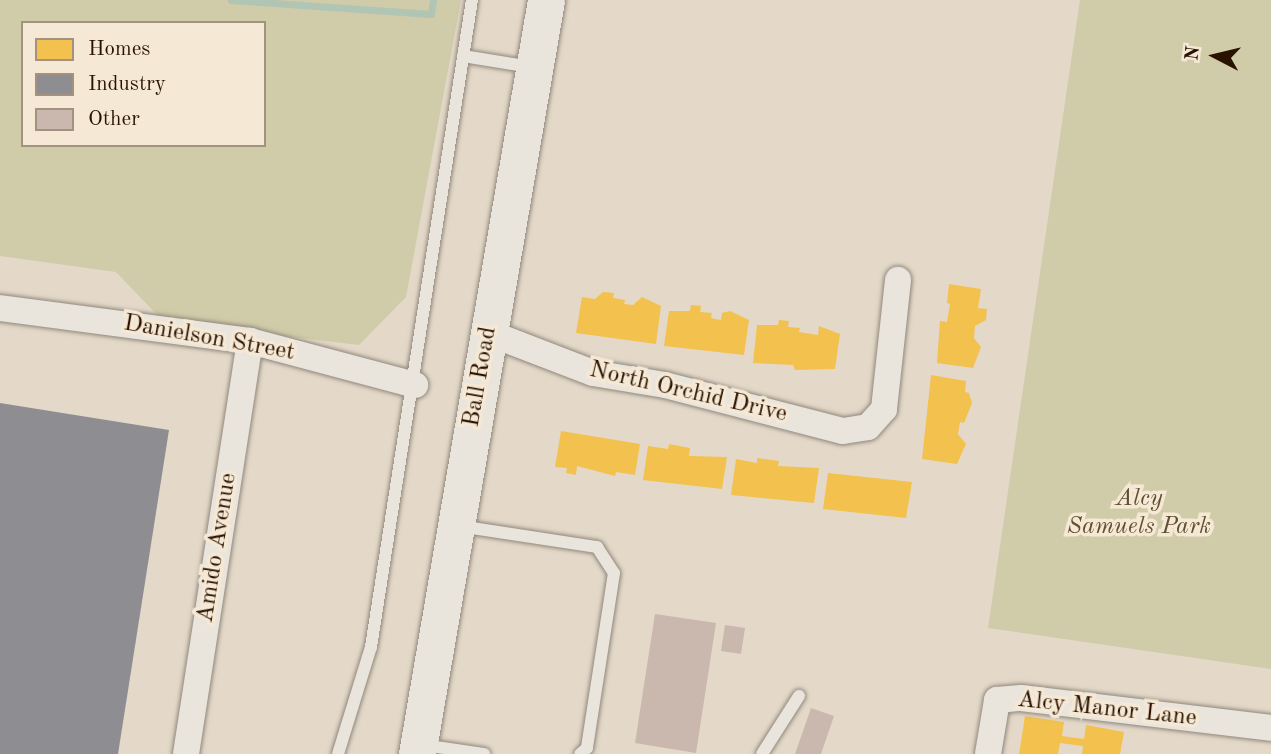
<!DOCTYPE html>
<style>
body{margin:0}
#map{position:relative;width:1271px;height:754px;overflow:hidden;background:#e4d9c9;font-family:"Old Standard TT",serif}
div>[style]{position:absolute}
[style*='--x']{left:calc(var(--x)*1px);top:calc(var(--y)*1px);width:calc(var(--w)*1px);rotate:calc(var(--a)*1deg)}
.green>*{inset:0;background:#d0cba8}
.homes>*{inset:0;background:#f2c14e}
.industry>*{inset:0;background:#8d8d92}
.stream>*{height:7px;margin:-3.5px;padding:0 3.5px;transform-origin:3.5px;border-radius:3.5px;background:#b1c5b5}
.building>*{inset:0;background:#cab7ae}
.roads{filter:drop-shadow(0 0 2px #91887c) drop-shadow(0 0 2px #91887c)}
.lane>*{height:12px;margin:-6px;padding:0 6px;transform-origin:6px;border-radius:6px;background:#e9e4dc}
.street>*{height:26px;margin:-13px;padding:0 13px;transform-origin:13px;border-radius:13px;background:#e9e4dc}
.secondary>*{height:37px;margin:-18.5px;padding:0 18.5px;transform-origin:18.5px;border-radius:18.5px;background:#e9e4dc}
span{translate:-50% -50%;white-space:nowrap;text-align:center;line-height:1.15;-webkit-text-stroke:7px #f5e8d4;paint-order:stroke}
.street-label{font-size:24px;color:#291200}
.park-label{font-size:24px;color:#5e4f31;font-style:italic}
.legend{position:absolute;left:21px;top:21px;width:245px;height:126px;box-sizing:border-box;background:#f5e8d4;border:2px solid #a3927f;margin:0;padding:9px 12px;list-style:none;font-size:21px;color:#291200}
.legend li{display:flex;align-items:center;gap:14px;height:35px}
.legend b{width:35px;border:2px solid #a3927f}
.north{position:absolute;left:1180px;top:21px;width:70px;height:70px;-webkit-text-stroke:5px #f5e8d4;paint-order:stroke;rotate:277deg;font-size:19px;font-weight:700;line-height:28px;text-align:center;color:#291200}
.north::after{content:'';display:block;margin:auto;width:24px;height:32px;background:#291200;clip-path:polygon(50% 0,100% 100%,50% 72%,0 100%)}
</style>
<div id="map">
<div class="green">
<i style="clip-path:polygon(evenodd,0 0,461px 0,406px 297px,359px 345px,164px 322px,116px 272px,0 256px,0 0,23px 23px,264px 23px,264px 145px,23px 145px,23px 23px)"></i>
<i style="clip-path:polygon(1080px 0,1271px 0,1271px 669px,988px 628px)"></i>
</div>
<div class="homes">
<i style="clip-path:polygon(949px 284px,981px 289px,978px 308px,987px 309px,986px 320px,975px 326px,974px 338px,981px 347px,973px 368px,937px 363px,940px 321px,947px 322px,950px 304px,947px 303px)"></i>
<i style="clip-path:polygon(603px 292px,614px 293px,613px 298px,625px 300px,624px 304px,633px 305px,642px 297px,661px 306px,656px 344px,576px 333px,582px 297px,595px 299px)"></i>
<i style="clip-path:polygon(691px 305px,701px 306px,700px 312px,712px 313px,711px 318px,721px 320px,722px 313px,730px 311px,749px 320px,744px 355px,664px 346px,669px 311px,690px 311px)"></i>
<i style="clip-path:polygon(779px 320px,789px 321px,788px 327px,800px 328px,799px 332px,818px 335px,819px 326px,840px 334px,835px 369px,795px 370px,793px 365px,753px 363px,757px 325px,778px 325px)"></i>
<i style="clip-path:polygon(931px 375px,966px 381px,965px 392px,969px 393px,972px 403px,964px 423px,960px 422px,958px 434px,966px 444px,957px 464px,922px 459px)"></i>
<i style="clip-path:polygon(561px 431px,640px 444px,635px 475px,616px 472px,615px 476px,577px 466px,576px 475px,566px 473px,567px 468px,555px 467px)"></i>
<i style="clip-path:polygon(669px 444px,690px 448px,689px 456px,727px 457px,722px 489px,643px 480px,648px 446px,668px 449px)"></i>
<i style="clip-path:polygon(757px 458px,779px 461px,778px 466px,819px 468px,814px 503px,731px 495px,736px 459px,757px 463px)"></i>
<i style="clip-path:polygon(828px 473px,912px 482px,906px 518px,823px 509px)"></i>
<i style="clip-path:polygon(1025px 716px,1064px 722px,1062px 736px,1084px 739px,1086px 725px,1124px 732px,1120px 754px,1082px 754px,1083px 746px,1060px 743px,1058px 754px,1019px 754px)"></i>
</div>
<div class="industry">
<i style="clip-path:polygon(0 403px,169px 430px,118px 754px,0 754px)"></i>
</div>
<div class="stream">
<i style="--x:231;--y:0;--w:200;--a:4"></i>
<i style="--x:431;--y:14;--w:14;--a:-82"></i>
</div>
<div class="building">
<i style="clip-path:polygon(655px 614px,716px 623px,696px 753px,635px 743px)"></i>
<i style="clip-path:polygon(725px 625px,745px 628px,741px 654px,721px 651px)"></i>
<i style="clip-path:polygon(811px 708px,834px 716px,821px 754px,795px 754px)"></i>
</div>
<div class="roads">
<div class="lane">
<i style="--x:463;--y:56;--w:69;--a:9.2"></i>
<i style="--x:459;--y:526;--w:140;--a:8.7"></i>
<i style="--x:597;--y:547;--w:31;--a:57"></i>
<i style="--x:614;--y:573;--w:177;--a:98.8"></i>
<i style="--x:587;--y:748;--w:9;--a:139"></i>
<i style="--x:423;--y:745;--w:62;--a:8.4"></i>
<i style="--x:338;--y:754;--w:112;--a:-72.9"></i>
<i style="--x:371;--y:647;--w:655;--a:-81.13"></i>
<i style="--x:762;--y:754;--w:69;--a:-57.5"></i>
</div>
<div class="street">
<i style="--x:0;--y:308;--w:252;--a:7.5"></i>
<i style="--x:250;--y:341;--w:171;--a:14.9"></i>
<i style="--x:489;--y:333;--w:111;--a:21"></i>
<i style="--x:593;--y:373;--w:73;--a:9.5"></i>
<i style="--x:665;--y:385;--w:184;--a:14.5"></i>
<i style="--x:843;--y:431;--w:25;--a:-9"></i>
<i style="--x:868;--y:427;--w:24;--a:-48"></i>
<i style="--x:884;--y:409;--w:130;--a:-83.8"></i>
<i style="--x:186;--y:754;--w:418;--a:-81.2"></i>
<i style="--x:988;--y:754;--w:55;--a:-80.5"></i>
<i style="--x:997;--y:700;--w:24;--a:-5"></i>
<i style="--x:1021;--y:698;--w:252;--a:6.8"></i>
</div>
<div class="secondary">
<i style="--x:417;--y:754;--w:765;--a:-80.29"></i>
</div>
</div>
<div class="street-label">
<span style="left:209px;top:339px;rotate:10deg">Danielson Street</span>
<span style="left:481px;top:377px;rotate:-80deg">Ball Road</span>
<span style="left:688px;top:393px;rotate:13deg">North Orchid Drive</span>
<span style="left:218px;top:548px;rotate:-81deg">Amido Avenue</span>
<span style="left:1107px;top:710px;rotate:6deg">Alcy Manor Lane</span>
</div>
<div class="park-label">
<span style="left:1139px;top:514px">Alcy<br>Samuels Park</span>
</div>
<ul class="legend">
<li><b style="height:19px;background:#f2c14e"></b>Homes</li>
<li><b style="height:19px;background:#8d8d92"></b>Industry</li>
<li><b style="height:19px;background:#cab7ae"></b>Other</li>
</ul>
<div class="north">N</div>
</div>
